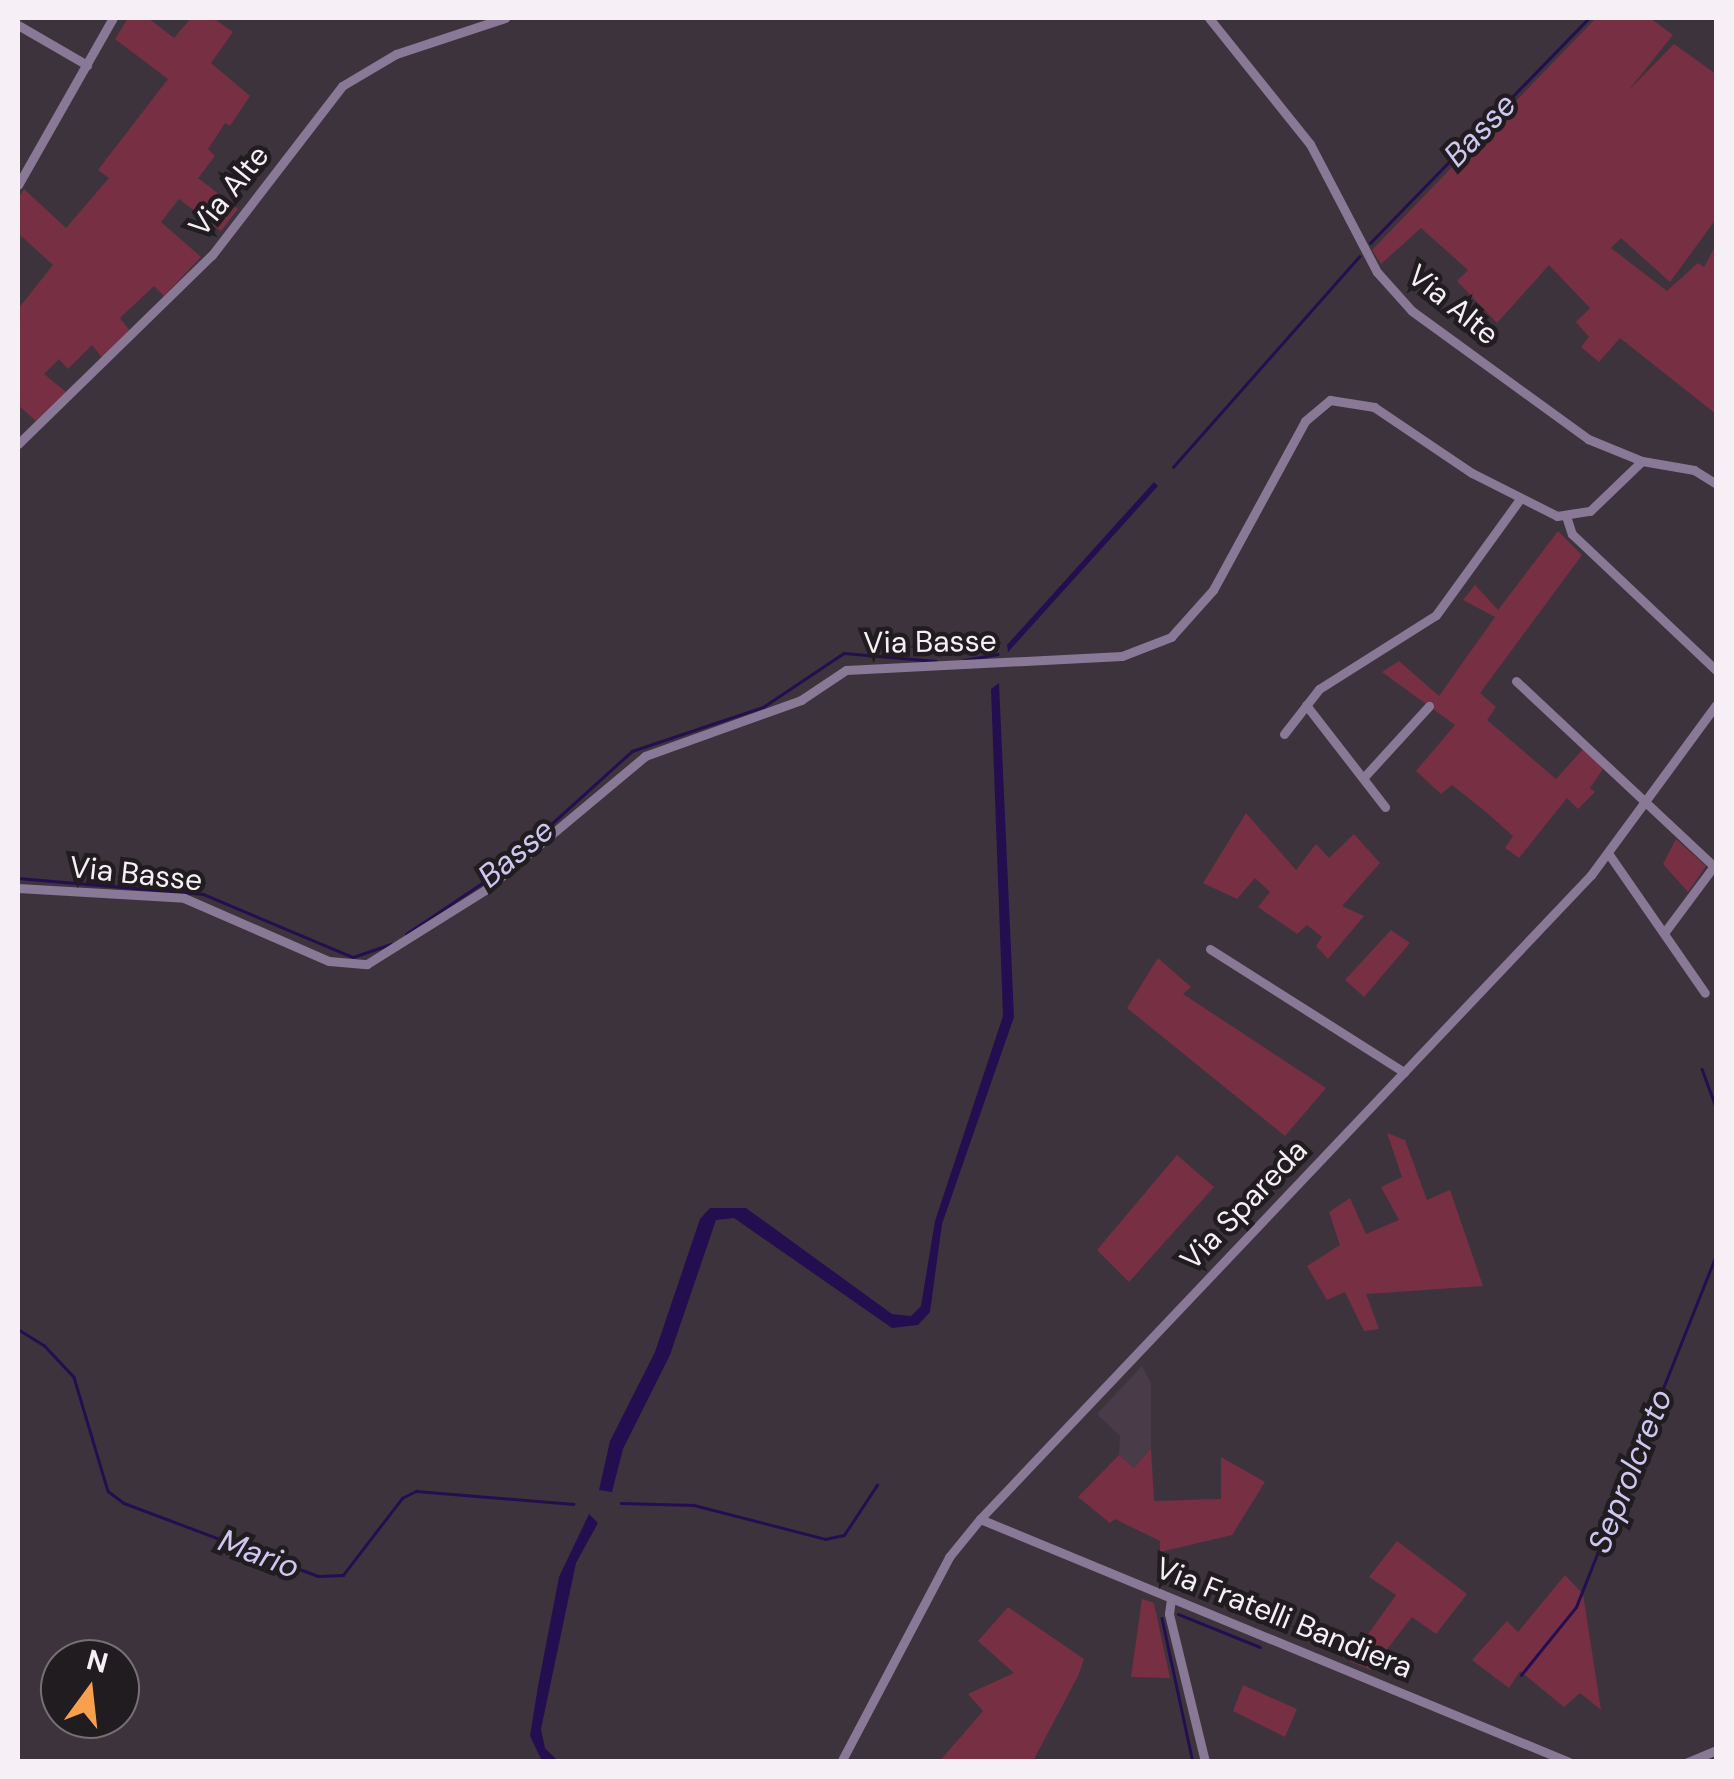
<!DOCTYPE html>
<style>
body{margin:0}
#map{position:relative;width:1734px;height:1779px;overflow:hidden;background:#3d333c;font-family:"DM Sans",sans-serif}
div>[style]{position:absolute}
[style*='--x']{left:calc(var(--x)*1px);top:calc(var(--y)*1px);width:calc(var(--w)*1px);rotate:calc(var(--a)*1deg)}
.built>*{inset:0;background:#4a3b49}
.green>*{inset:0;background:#772f43}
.water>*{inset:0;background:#250e50}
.stream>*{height:2.5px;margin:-1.25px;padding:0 1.25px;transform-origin:1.25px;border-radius:1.25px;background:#250e50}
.minor>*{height:9px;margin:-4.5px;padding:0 4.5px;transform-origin:4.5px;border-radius:4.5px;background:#897896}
span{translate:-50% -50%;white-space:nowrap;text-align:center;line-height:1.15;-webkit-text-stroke:9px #211c20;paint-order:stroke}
.street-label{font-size:30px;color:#f6eff6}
.water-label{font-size:32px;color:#cec8f1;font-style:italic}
.frame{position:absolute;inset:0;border:20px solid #f6eff6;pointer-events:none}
.north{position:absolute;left:40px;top:1639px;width:100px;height:100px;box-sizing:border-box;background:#211c20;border:2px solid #767076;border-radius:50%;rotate:15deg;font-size:28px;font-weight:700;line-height:40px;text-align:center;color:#f6eff6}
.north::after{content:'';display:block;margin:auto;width:35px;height:45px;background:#f9a04d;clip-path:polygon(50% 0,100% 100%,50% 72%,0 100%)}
</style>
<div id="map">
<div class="built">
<i style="clip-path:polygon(1142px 1366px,1151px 1383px,1151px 1448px,1134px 1468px,1119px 1455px,1120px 1436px,1097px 1414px)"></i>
</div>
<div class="green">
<i style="clip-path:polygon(128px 18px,148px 18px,174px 38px,191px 18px,213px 18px,233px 32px,211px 63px,250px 96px,230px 126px,225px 123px,208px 149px,215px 156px,198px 178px,238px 209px,221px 231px,179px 199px,161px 222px,201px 257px,164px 296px,154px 286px,120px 318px,130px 331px,103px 359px,92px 345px,68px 369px,59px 359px,44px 374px,66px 392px,36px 421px,18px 405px,18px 309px,53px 265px,18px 233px,18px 198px,24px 189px,66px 228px,109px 178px,98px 170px,168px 79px,115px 39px)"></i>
<i style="clip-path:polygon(1596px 18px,1650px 18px,1673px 35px,1628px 91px,1674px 44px,1716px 74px,1716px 219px,1670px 282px,1621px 238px,1611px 248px,1667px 291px,1698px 263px,1704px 267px,1716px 245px,1716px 414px,1620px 338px,1599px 362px,1581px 347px,1589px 337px,1576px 322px,1590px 308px,1549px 265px,1497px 323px,1457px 281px,1468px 270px,1421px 228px,1381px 264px,1372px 250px)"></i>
<i style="clip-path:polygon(1558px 531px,1582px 555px,1480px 693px,1496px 707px,1487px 720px,1556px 779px,1585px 747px,1603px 769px,1590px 788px,1595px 792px,1578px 809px,1567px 798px,1519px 858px,1505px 848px,1513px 836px,1486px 812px,1452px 785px,1441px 794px,1416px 771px,1455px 725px,1382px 672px,1399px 661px,1439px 696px,1495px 617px,1463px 600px,1475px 585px,1498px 610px)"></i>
<i style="clip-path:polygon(1246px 813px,1296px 870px,1316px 844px,1329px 858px,1354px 834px,1380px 863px,1342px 906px,1364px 916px,1328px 959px,1316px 946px,1322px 937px,1307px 925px,1297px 934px,1258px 907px,1270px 892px,1255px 878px,1237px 899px,1203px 883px)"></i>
<i style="clip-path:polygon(1676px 839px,1706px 866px,1688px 892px,1663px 864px)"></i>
<i style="clip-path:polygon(1391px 930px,1410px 943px,1364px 997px,1345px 980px)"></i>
<i style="clip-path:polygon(1158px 958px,1191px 987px,1183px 994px,1326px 1088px,1285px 1136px,1127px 1008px)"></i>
<i style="clip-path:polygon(1387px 1133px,1405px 1140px,1427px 1200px,1450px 1190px,1483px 1286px,1366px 1294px,1379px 1329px,1364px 1331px,1345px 1292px,1327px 1300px,1307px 1266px,1340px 1245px,1329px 1212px,1350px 1198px,1366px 1234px,1399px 1220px,1381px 1187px,1402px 1177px)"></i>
<i style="clip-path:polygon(1177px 1155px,1214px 1187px,1129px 1282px,1097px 1250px)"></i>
<i style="clip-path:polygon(1151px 1448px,1154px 1501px,1221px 1499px,1221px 1457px,1265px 1482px,1232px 1535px,1160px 1552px,1160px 1541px,1115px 1519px,1110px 1523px,1078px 1497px,1119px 1455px,1134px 1468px)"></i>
<i style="clip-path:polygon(1397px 1541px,1467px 1594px,1436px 1634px,1412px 1617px,1371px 1670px,1349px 1661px,1396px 1595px,1369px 1577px)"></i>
<i style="clip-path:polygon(1565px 1575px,1583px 1594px,1601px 1710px,1580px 1693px,1564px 1707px,1520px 1671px,1509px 1688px,1472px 1660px,1507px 1621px,1518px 1632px)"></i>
<i style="clip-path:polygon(1142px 1599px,1154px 1603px,1170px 1678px,1131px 1677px)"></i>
<i style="clip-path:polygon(1008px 1607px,1084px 1659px,1078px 1676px,1033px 1761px,939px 1762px,983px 1711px,968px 1694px,1014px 1673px,978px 1641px)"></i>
<i style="clip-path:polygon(1243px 1685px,1297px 1709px,1285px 1737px,1233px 1711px)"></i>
</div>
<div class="water">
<i style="clip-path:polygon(1154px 482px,1158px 486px,1008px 652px,1007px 645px)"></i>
<i style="clip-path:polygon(999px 683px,1014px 1017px,942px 1224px,930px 1312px,918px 1325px,892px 1328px,734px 1218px,716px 1220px,670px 1355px,623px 1449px,612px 1492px,599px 1490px,610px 1441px,655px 1352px,700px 1219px,710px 1208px,746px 1208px,892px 1314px,911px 1316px,921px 1306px,935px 1221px,1003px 1016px,991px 689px)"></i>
<i style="clip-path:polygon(589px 1514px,598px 1523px,576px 1563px,541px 1729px,545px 1748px,558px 1761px,542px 1761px,530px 1736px,538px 1686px,559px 1577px)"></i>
</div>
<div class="stream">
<i style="--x:1370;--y:243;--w:314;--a:-45.8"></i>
<i style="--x:1173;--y:467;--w:281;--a:-48.5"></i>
<i style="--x:964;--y:660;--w:34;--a:-10"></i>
<i style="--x:18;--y:878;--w:186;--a:4.9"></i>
<i style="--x:203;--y:894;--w:163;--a:22.8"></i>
<i style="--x:353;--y:957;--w:40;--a:-18.9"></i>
<i style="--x:406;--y:934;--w:110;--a:-33.8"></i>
<i style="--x:497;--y:873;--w:182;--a:-42.1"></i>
<i style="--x:632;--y:751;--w:138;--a:-18.6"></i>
<i style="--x:763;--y:707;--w:97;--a:-33.7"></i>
<i style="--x:844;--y:653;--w:92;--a:5"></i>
<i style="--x:1702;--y:1069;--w:40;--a:69.8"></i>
<i style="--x:18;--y:1329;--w:31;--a:32"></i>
<i style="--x:44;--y:1345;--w:44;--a:46.8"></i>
<i style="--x:74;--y:1377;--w:119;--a:73.4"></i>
<i style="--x:108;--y:1491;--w:20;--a:37"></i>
<i style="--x:124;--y:1503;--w:207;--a:20.6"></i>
<i style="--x:318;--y:1576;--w:25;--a:-2"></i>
<i style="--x:343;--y:1575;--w:97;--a:-52.5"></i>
<i style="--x:402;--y:1498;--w:16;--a:-27"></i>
<i style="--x:416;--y:1491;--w:158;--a:4.7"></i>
<i style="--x:621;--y:1503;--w:73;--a:1.6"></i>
<i style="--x:694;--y:1505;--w:135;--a:14.5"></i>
<i style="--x:825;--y:1539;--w:19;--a:-12"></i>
<i style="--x:844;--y:1535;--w:60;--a:-56.6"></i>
<i style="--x:1178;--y:1614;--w:88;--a:21.9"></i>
<i style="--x:1162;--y:1618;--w:147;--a:77.9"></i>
<i style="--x:1521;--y:1675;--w:87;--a:-51"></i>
<i style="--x:1576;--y:1607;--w:379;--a:-68.3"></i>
</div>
<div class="minor">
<i style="--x:1209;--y:18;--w:161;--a:51.3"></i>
<i style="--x:1310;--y:144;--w:144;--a:62.4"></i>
<i style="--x:1377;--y:272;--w:52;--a:48.1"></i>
<i style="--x:1412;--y:311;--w:218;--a:36"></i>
<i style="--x:1588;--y:439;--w:58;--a:22.2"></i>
<i style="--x:1642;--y:461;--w:53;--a:9.8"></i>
<i style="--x:1694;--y:470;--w:26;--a:32"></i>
<i style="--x:18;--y:25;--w:80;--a:30.1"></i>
<i style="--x:18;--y:185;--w:192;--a:-60.4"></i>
<i style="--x:18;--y:444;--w:271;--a:-44.3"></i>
<i style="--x:212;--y:255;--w:213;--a:-52.4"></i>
<i style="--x:342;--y:86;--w:63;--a:-30.7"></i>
<i style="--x:396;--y:54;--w:115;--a:-18.3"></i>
<i style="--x:1566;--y:516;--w:19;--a:72"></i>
<i style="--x:1572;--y:534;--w:198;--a:43.4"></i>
<i style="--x:1516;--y:681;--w:274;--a:43.1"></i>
<i style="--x:1306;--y:705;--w:129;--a:52.2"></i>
<i style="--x:1284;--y:734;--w:57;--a:-52.1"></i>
<i style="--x:1319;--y:689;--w:138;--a:-32.3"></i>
<i style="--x:1436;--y:615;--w:143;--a:-54.1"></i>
<i style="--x:1365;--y:776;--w:95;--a:-47.6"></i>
<i style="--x:1608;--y:853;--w:170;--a:55.3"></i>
<i style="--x:18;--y:888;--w:166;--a:3.4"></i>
<i style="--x:184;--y:898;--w:158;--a:23.5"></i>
<i style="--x:329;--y:961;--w:38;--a:5"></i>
<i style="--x:367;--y:964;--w:139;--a:-32.1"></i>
<i style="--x:485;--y:890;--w:209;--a:-39.9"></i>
<i style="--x:645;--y:756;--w:166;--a:-19.7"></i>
<i style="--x:801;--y:700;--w:54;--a:-33.7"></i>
<i style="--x:846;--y:670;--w:276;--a:-2.9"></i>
<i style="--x:1122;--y:656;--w:53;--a:-21.2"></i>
<i style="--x:1171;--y:637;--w:63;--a:-48.2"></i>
<i style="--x:1213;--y:590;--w:192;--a:-61.4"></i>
<i style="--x:1305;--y:421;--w:33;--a:-40"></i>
<i style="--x:1330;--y:400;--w:45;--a:9"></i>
<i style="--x:1374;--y:407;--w:118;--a:34"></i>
<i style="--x:1472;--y:473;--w:95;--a:26.8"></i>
<i style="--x:1557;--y:516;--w:33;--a:-9"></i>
<i style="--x:1590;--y:511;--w:72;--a:-43.9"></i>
<i style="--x:1664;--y:933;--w:84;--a:-53.3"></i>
<i style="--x:1210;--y:949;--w:230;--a:32.4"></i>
<i style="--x:980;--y:1519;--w:637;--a:22.42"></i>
<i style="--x:1171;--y:1599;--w:15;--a:98"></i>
<i style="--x:1169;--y:1614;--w:152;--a:76.3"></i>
<i style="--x:841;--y:1762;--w:232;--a:-62.2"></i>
<i style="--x:949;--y:1557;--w:49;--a:-50.8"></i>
<i style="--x:980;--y:1519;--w:888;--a:-46.51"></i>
<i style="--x:1591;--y:875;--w:211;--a:-53.7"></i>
<i style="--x:1688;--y:1762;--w:30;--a:-23"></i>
</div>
<div class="street-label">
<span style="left:229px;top:191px;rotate:-51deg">Via Alte</span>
<span style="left:1453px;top:305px;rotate:39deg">Via Alte</span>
<span style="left:930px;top:642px;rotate:-1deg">Via Basse</span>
<span style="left:136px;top:874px;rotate:6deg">Via Basse</span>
<span style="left:1244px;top:1205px;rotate:-46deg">Via Spareda</span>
<span style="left:1284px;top:1618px;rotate:22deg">Via Fratelli Bandiera</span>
</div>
<div class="water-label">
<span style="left:1480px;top:130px;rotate:-46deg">Basse</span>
<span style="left:516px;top:853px;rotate:-40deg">Basse</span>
<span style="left:1630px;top:1471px;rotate:-68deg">Seprolcreto</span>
<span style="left:259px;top:1554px;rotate:21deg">Mario</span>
</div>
<div class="frame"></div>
<div class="north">N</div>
</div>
